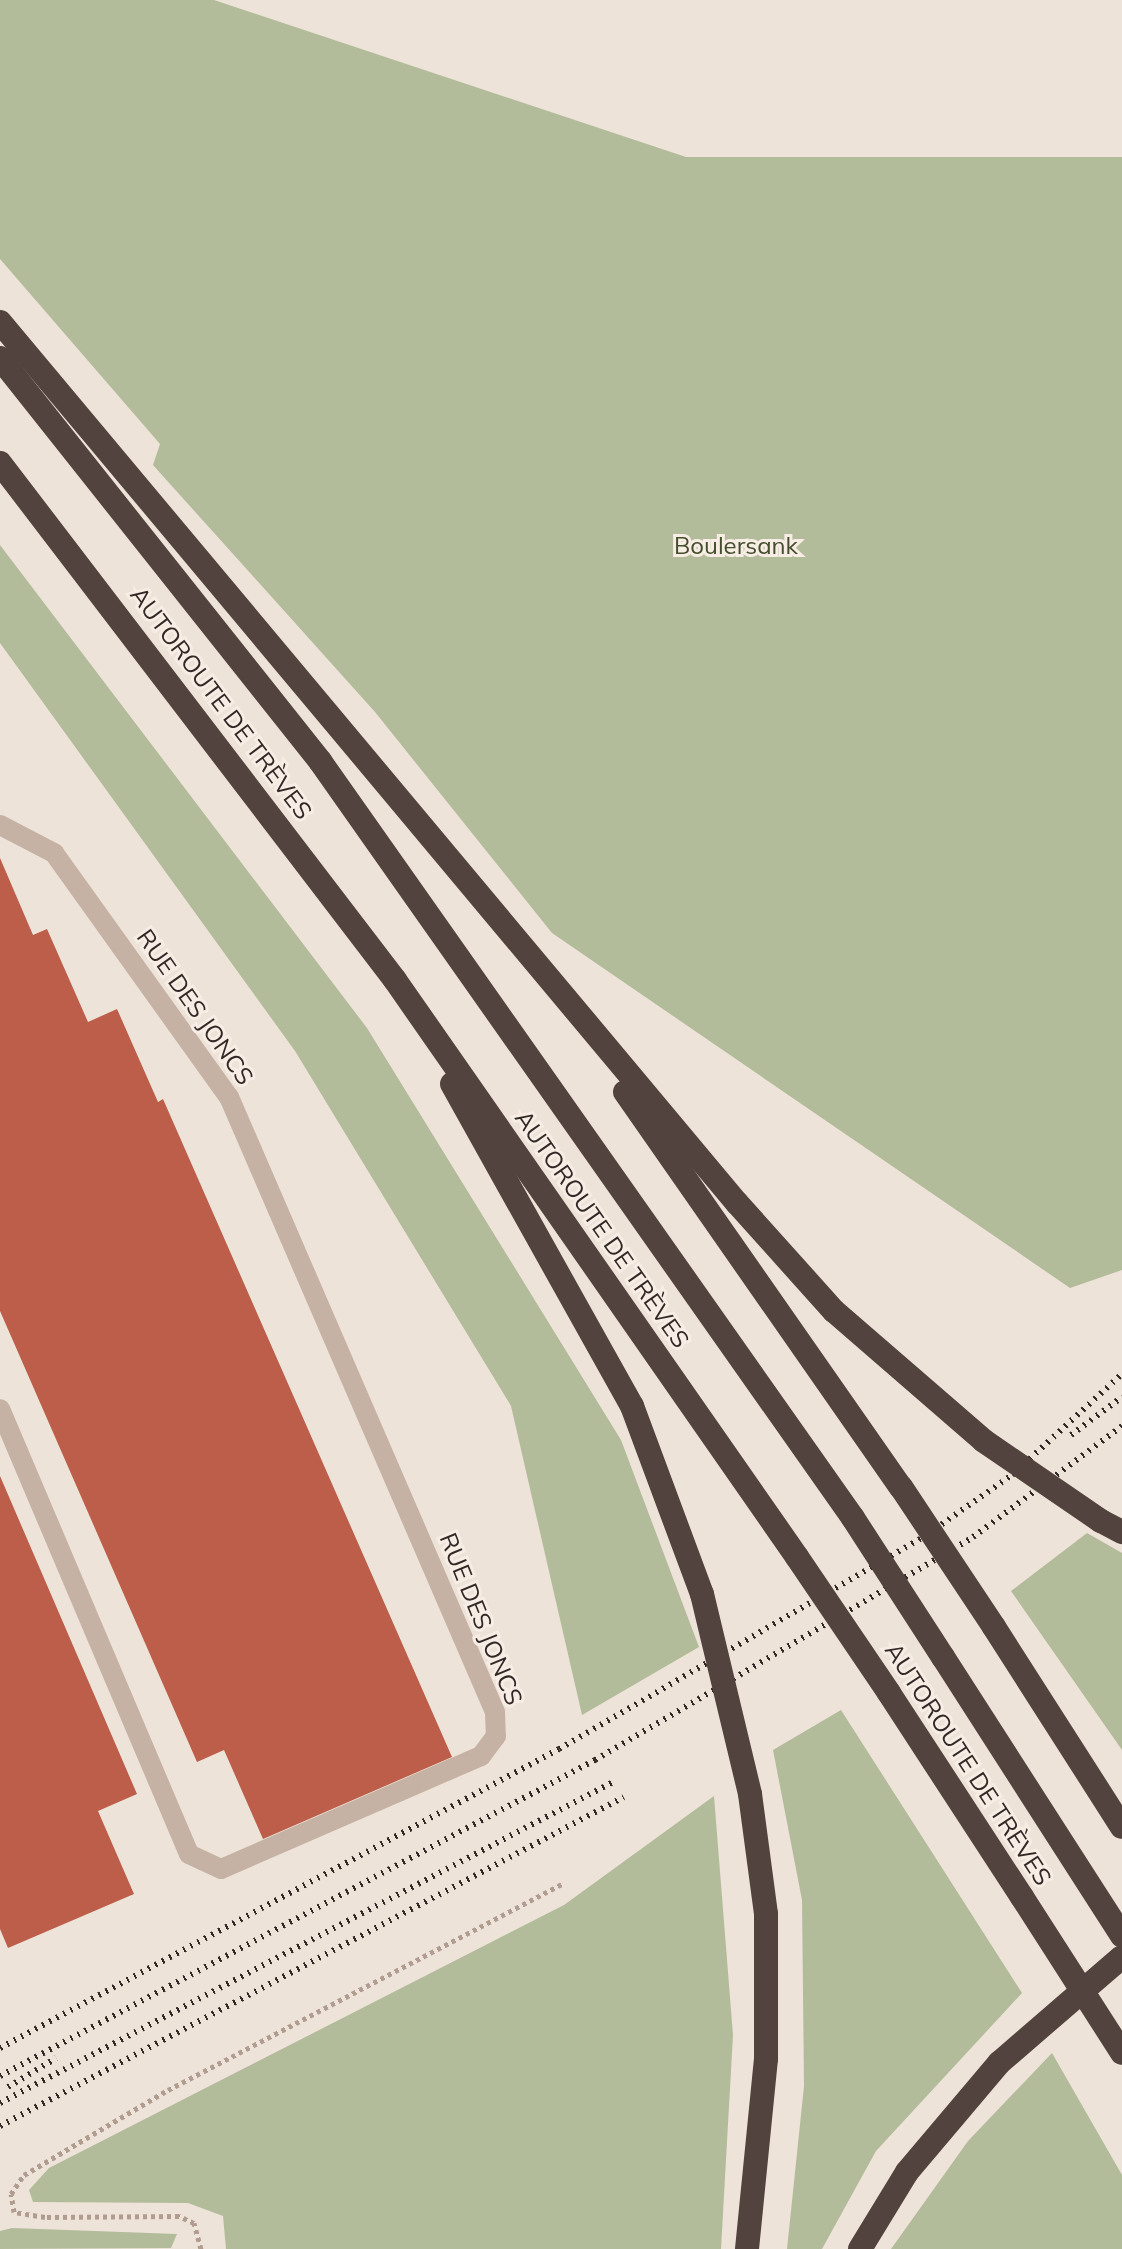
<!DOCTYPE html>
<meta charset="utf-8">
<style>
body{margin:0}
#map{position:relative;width:1122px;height:2249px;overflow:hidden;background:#eee3d8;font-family:Mulish,sans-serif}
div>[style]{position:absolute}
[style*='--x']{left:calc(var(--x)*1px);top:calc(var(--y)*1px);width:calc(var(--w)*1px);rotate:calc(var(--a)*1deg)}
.green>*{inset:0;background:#b2bc9a}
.building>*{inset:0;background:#bc5e49}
.path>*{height:5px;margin-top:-2.5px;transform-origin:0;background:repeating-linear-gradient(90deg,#b19c90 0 4px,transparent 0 8px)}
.street>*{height:20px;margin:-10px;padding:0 10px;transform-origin:10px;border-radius:10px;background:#c5b2a5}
.highway>*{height:24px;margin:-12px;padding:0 12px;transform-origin:12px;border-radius:12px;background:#52433e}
.rail>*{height:6px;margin-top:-3px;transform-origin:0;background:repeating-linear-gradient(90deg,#322926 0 2px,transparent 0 8px)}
.highway-bridge>*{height:24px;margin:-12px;padding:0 12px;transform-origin:12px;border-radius:12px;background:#52433e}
span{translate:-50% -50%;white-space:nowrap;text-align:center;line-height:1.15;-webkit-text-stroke:6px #f7ede4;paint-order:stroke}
.park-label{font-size:24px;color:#434e2c}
.street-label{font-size:24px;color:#322926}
</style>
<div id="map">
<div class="green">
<i style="clip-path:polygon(0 0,214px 0,686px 157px,1122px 157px,1122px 1270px,1070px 1288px,552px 933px,375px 712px,153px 465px,160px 444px,0 259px)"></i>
<i style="clip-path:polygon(0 545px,367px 1028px,621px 1440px,699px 1647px,582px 1715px,511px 1406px,295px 1051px,0 643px)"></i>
<i style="clip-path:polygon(1087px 1533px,1122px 1553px,1122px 1750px,1011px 1591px)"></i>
<i style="clip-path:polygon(841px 1710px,1022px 1993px,876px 2151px,822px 2249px,787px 2249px,804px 2086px,802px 1900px,773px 1750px)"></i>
<i style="clip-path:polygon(714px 1796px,733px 2035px,721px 2249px,226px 2249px,223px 2216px,188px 2203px,33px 2202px,29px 2190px,49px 2168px,564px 1905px)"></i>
<i style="clip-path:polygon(1052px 2053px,1122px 2175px,1122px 2249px,891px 2249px,968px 2141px)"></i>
<i style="clip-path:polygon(12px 2228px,177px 2234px,171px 2248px,0 2249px,0 2231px)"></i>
</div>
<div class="building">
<i style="clip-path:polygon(0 858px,33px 935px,47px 929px,88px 1022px,117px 1009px,158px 1102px,163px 1099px,452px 1757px,263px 1839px,224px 1750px,197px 1762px,0 1311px)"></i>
<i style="clip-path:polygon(0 1476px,137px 1794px,98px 1811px,134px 1894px,8px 1948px,0 1929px)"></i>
</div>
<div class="path">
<i style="--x:201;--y:2249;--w:27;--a:-105"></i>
<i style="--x:194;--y:2223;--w:17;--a:-155"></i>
<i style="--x:179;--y:2216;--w:134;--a:179.6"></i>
<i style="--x:45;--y:2217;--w:31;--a:-171"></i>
<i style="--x:14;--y:2212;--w:18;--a:-99"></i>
<i style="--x:11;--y:2194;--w:23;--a:-56"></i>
<i style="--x:24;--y:2175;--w:167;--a:-30.6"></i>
<i style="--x:168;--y:2090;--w:445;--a:-27.6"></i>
</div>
<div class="street">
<i style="--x:0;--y:825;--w:61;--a:27.4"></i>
<i style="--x:54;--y:853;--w:300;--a:54.4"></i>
<i style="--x:229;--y:1097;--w:670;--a:66.61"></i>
<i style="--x:495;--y:1712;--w:24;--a:88"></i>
<i style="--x:496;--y:1736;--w:25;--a:127"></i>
<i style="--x:481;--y:1756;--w:283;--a:156.5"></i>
<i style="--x:221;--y:1869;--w:35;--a:-155"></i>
<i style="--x:189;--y:1854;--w:483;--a:-113"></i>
</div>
<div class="highway">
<i style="--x:0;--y:322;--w:1149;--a:50.09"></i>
<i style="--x:737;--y:1203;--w:145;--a:48.1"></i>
<i style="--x:834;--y:1311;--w:198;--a:40.9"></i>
<i style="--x:0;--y:358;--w:515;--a:51.55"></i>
<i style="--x:320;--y:761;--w:926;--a:54.85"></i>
<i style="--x:0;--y:463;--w:651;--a:52.62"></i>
<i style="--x:395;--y:980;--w:703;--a:55.13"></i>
<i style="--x:452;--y:1084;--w:369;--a:60.8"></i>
<i style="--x:632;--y:1406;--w:201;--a:69.6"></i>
<i style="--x:625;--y:1092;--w:482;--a:55.1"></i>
<i style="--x:1101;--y:1521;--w:24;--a:28"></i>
<i style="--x:994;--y:1627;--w:237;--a:57.4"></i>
<i style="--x:943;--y:1657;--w:331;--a:57.3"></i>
<i style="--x:889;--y:1693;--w:244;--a:56.9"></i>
<i style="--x:747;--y:2249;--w:191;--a:-84.3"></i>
<i style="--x:766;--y:2059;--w:145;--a:-90"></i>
<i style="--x:766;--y:1914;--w:121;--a:-97.6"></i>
<i style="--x:860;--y:2249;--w:90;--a:-58.6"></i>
<i style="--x:907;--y:2172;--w:143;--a:-49.8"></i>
<i style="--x:999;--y:2063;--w:162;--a:-40.8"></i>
</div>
<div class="rail">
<i style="--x:1071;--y:1435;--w:64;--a:-36.7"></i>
<i style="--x:0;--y:2048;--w:634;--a:-28.14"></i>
<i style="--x:559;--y:1749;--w:420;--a:-30.2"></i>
<i style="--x:922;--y:1538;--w:110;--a:-35"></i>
<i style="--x:1012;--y:1475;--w:149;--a:-42.6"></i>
<i style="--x:0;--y:2076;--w:674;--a:-27.97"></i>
<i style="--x:595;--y:1760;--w:439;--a:-30.5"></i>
<i style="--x:973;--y:1537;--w:186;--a:-36.7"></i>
<i style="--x:8;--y:2087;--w:56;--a:-31.1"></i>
<i style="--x:0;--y:2103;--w:694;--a:-27.64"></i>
<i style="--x:0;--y:2126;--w:705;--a:-27.8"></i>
</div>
<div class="highway-bridge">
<i style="--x:984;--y:1441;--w:142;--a:34.4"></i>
<i style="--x:901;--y:1487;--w:168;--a:56.4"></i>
<i style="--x:853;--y:1518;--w:166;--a:57.1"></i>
<i style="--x:797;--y:1557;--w:164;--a:55.9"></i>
<i style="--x:702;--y:1594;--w:206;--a:76.5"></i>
<i style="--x:1022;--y:1897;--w:185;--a:57.3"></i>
</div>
<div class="park-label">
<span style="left:736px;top:546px">Boulersank</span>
</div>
<div class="street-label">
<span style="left:221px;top:703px;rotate:53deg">AUTOROUTE DE TRÈVES</span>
<span style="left:195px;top:1007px;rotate:55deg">RUE DES JONCS</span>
<span style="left:602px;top:1229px;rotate:55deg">AUTOROUTE DE TRÈVES</span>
<span style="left:481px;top:1619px;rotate:68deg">RUE DES JONCS</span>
<span style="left:968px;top:1764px;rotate:57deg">AUTOROUTE DE TRÈVES</span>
</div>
</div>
